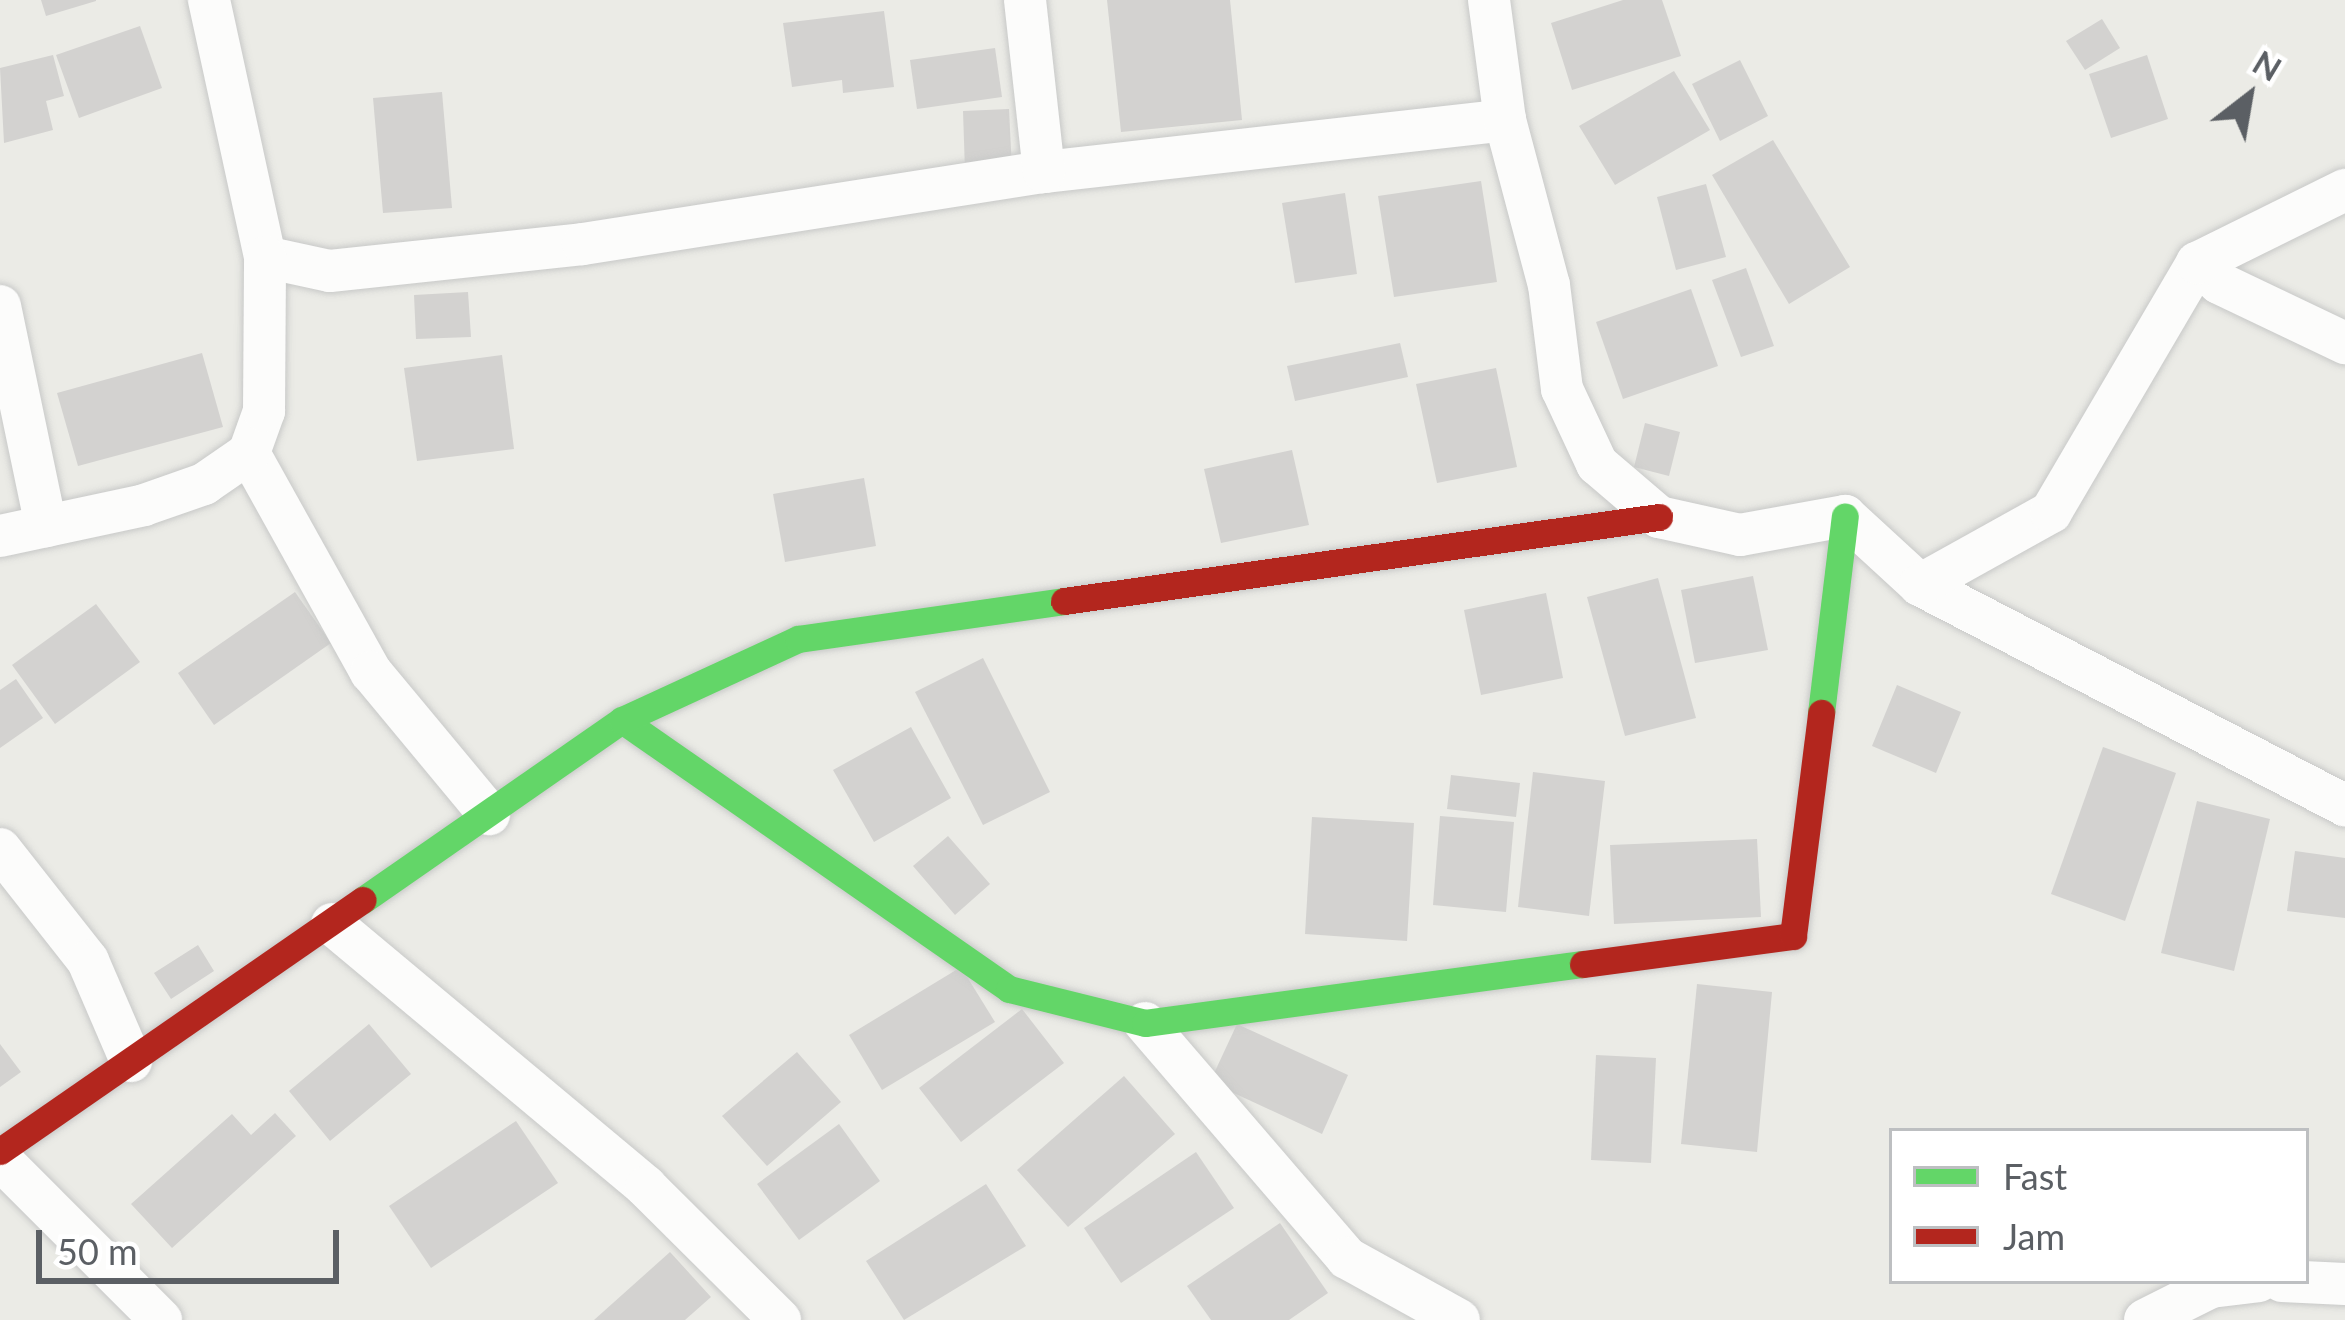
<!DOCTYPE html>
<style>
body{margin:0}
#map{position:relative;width:2345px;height:1320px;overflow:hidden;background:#ebebe6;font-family:Lato,sans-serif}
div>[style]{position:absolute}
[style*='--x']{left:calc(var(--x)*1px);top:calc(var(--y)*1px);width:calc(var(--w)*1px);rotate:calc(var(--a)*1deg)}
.building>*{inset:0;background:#d3d2d0}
.roads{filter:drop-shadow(0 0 3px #c8c9c8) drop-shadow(0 0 3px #c8c9c8)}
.street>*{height:42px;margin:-21px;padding:0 21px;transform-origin:21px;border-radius:21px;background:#fcfcfb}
.fast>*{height:27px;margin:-13.5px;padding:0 13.5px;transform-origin:13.5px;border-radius:13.5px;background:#63d668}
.jam>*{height:27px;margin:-13.5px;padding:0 13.5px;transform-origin:13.5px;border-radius:13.5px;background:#b3261e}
span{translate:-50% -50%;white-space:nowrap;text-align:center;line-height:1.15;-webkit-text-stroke:12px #fff;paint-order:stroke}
.legend{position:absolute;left:1889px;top:1128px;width:420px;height:156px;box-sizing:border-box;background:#fff;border:3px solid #bdbfc1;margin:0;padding:15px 21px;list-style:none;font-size:36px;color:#5b5f64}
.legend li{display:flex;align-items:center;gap:24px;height:60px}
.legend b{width:60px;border:3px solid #bdbfc1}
.north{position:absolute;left:2189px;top:36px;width:120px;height:120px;-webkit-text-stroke:9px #fff;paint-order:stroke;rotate:31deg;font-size:33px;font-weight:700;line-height:48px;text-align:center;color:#5b5f64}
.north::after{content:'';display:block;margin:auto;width:42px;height:54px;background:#5b5f64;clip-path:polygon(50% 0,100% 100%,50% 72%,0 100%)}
.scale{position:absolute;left:36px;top:1230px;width:303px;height:54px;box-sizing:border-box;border:6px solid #5b5f64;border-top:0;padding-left:15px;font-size:36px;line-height:42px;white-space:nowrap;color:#5b5f64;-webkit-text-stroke:9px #fff;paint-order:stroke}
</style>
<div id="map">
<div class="building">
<i style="clip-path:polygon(41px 0,96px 0,96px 1px,46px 16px)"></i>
<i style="clip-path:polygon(1107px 0,1230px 0,1242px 120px,1121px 132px)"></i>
<i style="clip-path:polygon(1623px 0,1662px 0,1681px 56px,1572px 90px,1551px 23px)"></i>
<i style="clip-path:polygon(884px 11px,894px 87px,843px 93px,842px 80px,792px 87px,783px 23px)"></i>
<i style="clip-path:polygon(2102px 19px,2120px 48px,2085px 70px,2066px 41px)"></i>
<i style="clip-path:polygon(140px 26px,162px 88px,79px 118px,56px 55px)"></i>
<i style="clip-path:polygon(995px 48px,1002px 97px,917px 109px,910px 60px)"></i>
<i style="clip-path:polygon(53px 55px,64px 96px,46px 101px,53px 130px,4px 143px,0 68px)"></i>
<i style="clip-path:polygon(2147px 55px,2168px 119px,2111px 138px,2089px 74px)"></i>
<i style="clip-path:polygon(1740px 60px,1768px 116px,1720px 141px,1692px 84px)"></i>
<i style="clip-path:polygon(1674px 71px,1710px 130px,1615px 185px,1579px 126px)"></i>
<i style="clip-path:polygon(442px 92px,452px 208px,383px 213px,373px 98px)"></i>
<i style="clip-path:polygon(1009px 109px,1012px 170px,965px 171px,963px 111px)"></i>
<i style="clip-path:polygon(1773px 140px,1850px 267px,1789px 304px,1712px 175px)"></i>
<i style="clip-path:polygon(1481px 181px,1497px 282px,1394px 297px,1378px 196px)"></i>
<i style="clip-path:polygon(1706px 184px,1726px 257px,1676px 270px,1657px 197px)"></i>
<i style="clip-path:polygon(1345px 193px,1357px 274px,1295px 283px,1282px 203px)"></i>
<i style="clip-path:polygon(1746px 268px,1774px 346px,1741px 357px,1712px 280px)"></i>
<i style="clip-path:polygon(1691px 289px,1718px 366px,1623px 399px,1596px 322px)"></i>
<i style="clip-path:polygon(468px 292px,471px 337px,416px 339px,414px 295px)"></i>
<i style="clip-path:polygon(1400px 343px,1408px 377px,1295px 401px,1287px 366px)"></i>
<i style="clip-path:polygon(202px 353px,223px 427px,78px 466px,57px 393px)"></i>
<i style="clip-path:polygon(502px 355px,514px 449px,417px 461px,404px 368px)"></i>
<i style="clip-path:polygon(1496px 368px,1517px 467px,1437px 483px,1416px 384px)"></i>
<i style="clip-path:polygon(1645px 423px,1680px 432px,1669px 476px,1634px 467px)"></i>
<i style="clip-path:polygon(1292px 450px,1309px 525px,1221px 543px,1204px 469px)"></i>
<i style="clip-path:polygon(864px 478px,876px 546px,785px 562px,773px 494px)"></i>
<i style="clip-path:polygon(1753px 576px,1768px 650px,1695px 663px,1681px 590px)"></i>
<i style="clip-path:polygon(1658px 578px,1696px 718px,1625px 736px,1587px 597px)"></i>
<i style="clip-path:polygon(295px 592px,331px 643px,214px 725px,178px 673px)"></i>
<i style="clip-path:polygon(1546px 593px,1563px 678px,1481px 695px,1464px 610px)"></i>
<i style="clip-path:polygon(96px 604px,140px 662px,55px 724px,12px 665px)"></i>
<i style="clip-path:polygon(983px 658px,1050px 792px,983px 825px,915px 692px)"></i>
<i style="clip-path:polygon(16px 679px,43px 718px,0 748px,0 690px)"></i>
<i style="clip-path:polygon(1897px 685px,1961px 712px,1936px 773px,1872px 746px)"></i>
<i style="clip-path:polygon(911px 727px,951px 798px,874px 842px,833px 770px)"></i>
<i style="clip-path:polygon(2103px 747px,2176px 773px,2125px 921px,2051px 894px)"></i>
<i style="clip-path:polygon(1533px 772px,1605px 781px,1589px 916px,1518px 907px)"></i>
<i style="clip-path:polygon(1451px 775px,1520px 783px,1516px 817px,1447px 809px)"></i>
<i style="clip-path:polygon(2197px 801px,2270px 819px,2234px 971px,2161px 953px)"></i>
<i style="clip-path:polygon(1440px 816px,1514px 822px,1506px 912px,1433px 905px)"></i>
<i style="clip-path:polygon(1312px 817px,1414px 823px,1407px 941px,1305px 934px)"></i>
<i style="clip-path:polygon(948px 836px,990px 884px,955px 915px,913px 866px)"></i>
<i style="clip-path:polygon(1757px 839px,1761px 917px,1614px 924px,1610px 845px)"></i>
<i style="clip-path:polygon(2295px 851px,2345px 858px,2345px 918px,2287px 911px)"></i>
<i style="clip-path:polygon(198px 945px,214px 971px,171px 999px,154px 973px)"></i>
<i style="clip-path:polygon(961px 967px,995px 1022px,882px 1090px,849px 1035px)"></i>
<i style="clip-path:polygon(1697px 984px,1772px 992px,1757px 1152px,1681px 1144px)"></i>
<i style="clip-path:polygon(1022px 1009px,1064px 1063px,961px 1142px,919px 1088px)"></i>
<i style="clip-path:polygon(369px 1024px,411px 1074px,330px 1141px,289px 1091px)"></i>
<i style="clip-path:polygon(1237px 1024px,1348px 1075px,1322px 1134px,1210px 1082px)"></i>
<i style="clip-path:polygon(0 1044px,21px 1072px,0 1087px)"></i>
<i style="clip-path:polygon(797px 1052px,841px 1102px,767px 1166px,722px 1116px)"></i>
<i style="clip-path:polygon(1596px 1055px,1656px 1058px,1651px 1163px,1591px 1160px)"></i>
<i style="clip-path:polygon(1124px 1076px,1175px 1134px,1068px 1227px,1017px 1170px)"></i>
<i style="clip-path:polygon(275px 1113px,296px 1136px,172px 1248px,131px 1204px,232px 1114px,251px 1135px)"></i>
<i style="clip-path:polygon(516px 1121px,558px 1183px,431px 1268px,389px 1206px)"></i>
<i style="clip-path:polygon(839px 1124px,880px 1181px,799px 1240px,757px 1184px)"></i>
<i style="clip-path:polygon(1196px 1152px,1234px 1208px,1121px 1283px,1084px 1228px)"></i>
<i style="clip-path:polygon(986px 1184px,1026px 1246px,904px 1320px,866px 1261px)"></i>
<i style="clip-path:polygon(1280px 1223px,1328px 1293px,1289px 1320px,1211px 1320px,1187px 1286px)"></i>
<i style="clip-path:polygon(670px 1252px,711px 1297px,685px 1320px,594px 1320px)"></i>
</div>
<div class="roads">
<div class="street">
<i style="--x:209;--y:0;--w:263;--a:77.7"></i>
<i style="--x:265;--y:257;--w:66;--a:12.2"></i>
<i style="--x:330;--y:271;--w:254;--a:-6.1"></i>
<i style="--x:583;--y:244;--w:467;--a:-8.9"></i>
<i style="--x:1044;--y:172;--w:464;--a:-6.4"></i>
<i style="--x:1025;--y:0;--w:173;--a:83.7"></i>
<i style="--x:1489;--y:0;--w:121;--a:82.4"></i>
<i style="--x:1505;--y:120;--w:171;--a:75.1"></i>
<i style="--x:1549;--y:285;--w:105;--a:82.9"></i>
<i style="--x:1562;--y:389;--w:83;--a:65"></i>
<i style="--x:1597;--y:464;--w:82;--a:40.5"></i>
<i style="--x:1659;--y:517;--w:83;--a:12.5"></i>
<i style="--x:1740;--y:535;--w:107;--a:-10.3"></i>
<i style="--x:1845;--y:516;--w:102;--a:42.6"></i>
<i style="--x:1920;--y:585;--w:479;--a:27.4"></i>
<i style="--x:2197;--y:263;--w:30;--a:42"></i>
<i style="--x:2219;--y:283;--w:140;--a:25.5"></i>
<i style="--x:0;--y:306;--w:225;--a:78.2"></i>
<i style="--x:249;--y:453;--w:251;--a:60.9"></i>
<i style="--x:371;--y:672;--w:185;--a:50.3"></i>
<i style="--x:0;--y:536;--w:147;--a:-12.1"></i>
<i style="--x:144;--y:505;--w:64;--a:-19.3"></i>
<i style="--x:204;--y:484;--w:55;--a:-34.6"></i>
<i style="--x:249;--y:453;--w:45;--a:-70.3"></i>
<i style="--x:264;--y:411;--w:154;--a:-89.6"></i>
<i style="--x:1920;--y:585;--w:150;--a:-29.1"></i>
<i style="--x:2051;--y:512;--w:289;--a:-59.6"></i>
<i style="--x:2197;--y:263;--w:165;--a:-26.3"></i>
<i style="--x:0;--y:849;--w:142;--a:51.8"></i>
<i style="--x:88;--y:961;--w:109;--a:66.7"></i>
<i style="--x:332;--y:924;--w:410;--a:39.9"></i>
<i style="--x:646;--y:1187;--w:189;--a:44.8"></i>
<i style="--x:1145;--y:1023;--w:310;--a:49.3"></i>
<i style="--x:1347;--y:1258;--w:128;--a:29"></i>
<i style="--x:0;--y:1159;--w:228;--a:45"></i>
<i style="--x:2282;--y:1281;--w:63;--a:2.7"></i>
<i style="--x:2145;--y:1320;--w:74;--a:-26.6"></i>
<i style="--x:2211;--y:1287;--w:48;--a:-7.1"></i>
</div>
<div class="fast">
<i style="--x:1821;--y:713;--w:198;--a:-83.1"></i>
<i style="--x:622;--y:720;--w:471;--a:34.8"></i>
<i style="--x:1009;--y:989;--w:140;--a:14"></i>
<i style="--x:1145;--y:1023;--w:442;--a:-7.7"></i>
<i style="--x:363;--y:900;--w:315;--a:-34.8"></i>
<i style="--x:622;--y:720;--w:194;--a:-24.7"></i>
<i style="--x:798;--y:639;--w:269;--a:-8.1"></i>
</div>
<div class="jam">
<i style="--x:1064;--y:601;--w:601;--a:-8.04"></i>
<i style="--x:1583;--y:964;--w:212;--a:-7.6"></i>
<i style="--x:1793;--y:936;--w:225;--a:-82.8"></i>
<i style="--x:0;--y:1151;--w:441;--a:-34.7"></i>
</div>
</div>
<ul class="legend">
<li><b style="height:15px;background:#63d668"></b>Fast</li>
<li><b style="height:15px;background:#b3261e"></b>Jam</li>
</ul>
<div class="north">N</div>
<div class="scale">50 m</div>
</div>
